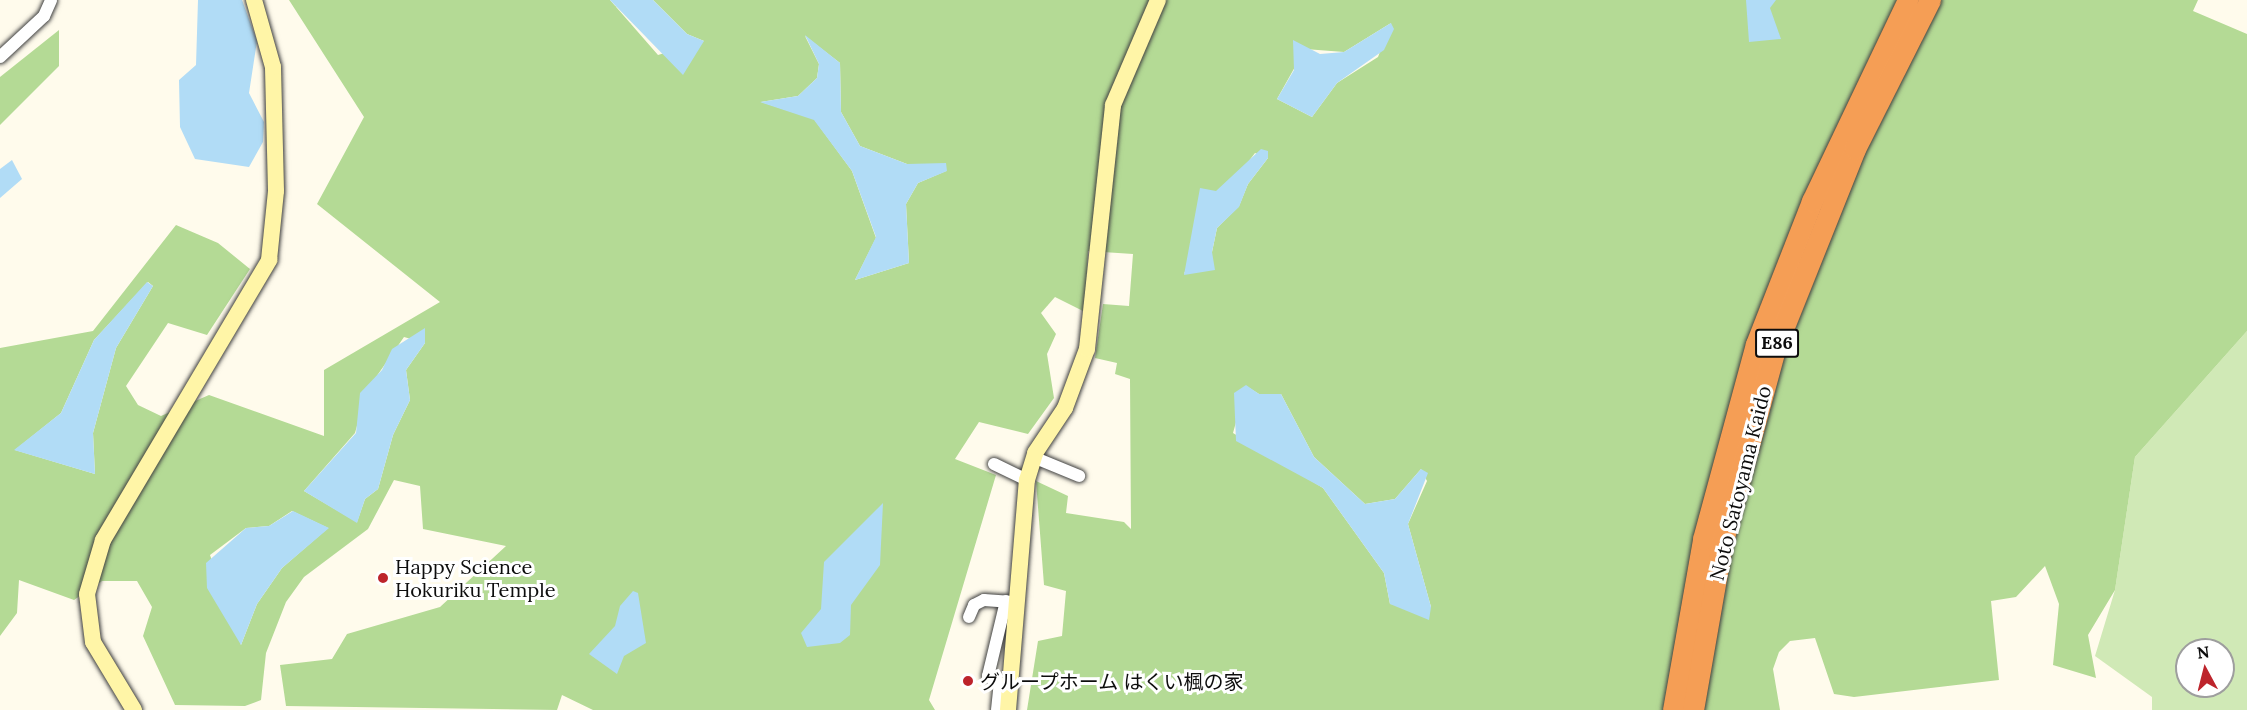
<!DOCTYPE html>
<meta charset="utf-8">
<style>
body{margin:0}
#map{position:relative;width:2247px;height:710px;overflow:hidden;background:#fffbec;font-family:Lora,"Noto Sans JP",serif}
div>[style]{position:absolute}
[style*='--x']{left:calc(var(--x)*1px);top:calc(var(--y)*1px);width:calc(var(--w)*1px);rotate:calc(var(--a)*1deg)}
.green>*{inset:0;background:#d0e9b6}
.forest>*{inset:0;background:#b4da95}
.water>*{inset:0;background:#b1dcf6}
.roads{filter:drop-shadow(0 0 2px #404040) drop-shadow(0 0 2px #404040)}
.street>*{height:12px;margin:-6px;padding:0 6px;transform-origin:6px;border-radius:6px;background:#fff}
.secondary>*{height:16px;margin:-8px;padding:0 8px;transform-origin:8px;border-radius:8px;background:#fff5a7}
.highway>*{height:21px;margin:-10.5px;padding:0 10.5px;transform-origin:10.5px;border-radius:10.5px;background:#f59e55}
.dots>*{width:16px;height:16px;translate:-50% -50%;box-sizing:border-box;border:3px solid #fff;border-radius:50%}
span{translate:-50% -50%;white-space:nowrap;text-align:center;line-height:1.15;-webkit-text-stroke:6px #fff;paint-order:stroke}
.shield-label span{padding:2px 4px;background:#fff;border:2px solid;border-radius:4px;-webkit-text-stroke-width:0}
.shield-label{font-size:18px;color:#0d0d0d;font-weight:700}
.street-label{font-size:20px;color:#0d0d0d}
.poi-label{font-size:20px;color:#0d0d0d}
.left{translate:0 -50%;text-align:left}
.north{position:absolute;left:2175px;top:638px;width:60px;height:60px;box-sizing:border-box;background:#fff;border:2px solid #9e9e9e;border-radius:50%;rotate:353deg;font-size:16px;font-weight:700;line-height:24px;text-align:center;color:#0d0d0d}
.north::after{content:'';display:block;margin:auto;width:21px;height:27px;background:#bd242c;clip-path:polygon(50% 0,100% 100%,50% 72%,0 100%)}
</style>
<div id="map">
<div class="green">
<i style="clip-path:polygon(evenodd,2247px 331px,2247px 710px,2152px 710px,2152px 697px,2095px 656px,2115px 590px,2135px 457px,2247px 331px,2187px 650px,2223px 650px,2223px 686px,2187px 686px,2187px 650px)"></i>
</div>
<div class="forest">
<i style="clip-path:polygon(evenodd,289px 0,610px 0,658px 55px,704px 41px,687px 34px,653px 0,2198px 0,2193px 11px,2247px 34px,2247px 331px,2135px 457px,2115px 590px,2088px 635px,2096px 678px,2053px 665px,2059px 604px,2045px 566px,2016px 597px,1991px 601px,1999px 680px,1854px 697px,1834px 694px,1815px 638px,1790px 641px,1779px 652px,1773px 669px,1780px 710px,1027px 710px,1038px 641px,1062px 636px,1066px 591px,1044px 585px,1036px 481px,1068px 496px,1066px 513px,1124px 522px,1131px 529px,1130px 379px,1115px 374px,1117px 363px,1095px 358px,1103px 304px,1129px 306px,1133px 254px,1088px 251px,1085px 312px,1055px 297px,1041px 313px,1056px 334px,1047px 354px,1054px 398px,1028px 434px,979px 422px,955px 459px,996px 475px,929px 700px,935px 710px,593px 710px,562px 695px,557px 710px,286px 706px,280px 665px,332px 659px,347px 634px,440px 607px,506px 546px,423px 529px,420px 486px,394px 480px,368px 529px,304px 577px,286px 602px,266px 653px,261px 700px,245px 706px,175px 705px,143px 636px,152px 607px,137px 581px,102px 581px,74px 600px,19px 580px,17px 613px,0 636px,0 348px,93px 331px,176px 225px,218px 243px,250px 269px,207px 335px,168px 323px,126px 386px,138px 405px,161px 416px,209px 395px,324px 436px,324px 370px,440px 302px,317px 204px,364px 117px,289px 0,1391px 23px,1378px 57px,1337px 83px,1312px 117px,1277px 99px,1305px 49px,1344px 52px,1391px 23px,289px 0,805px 36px,840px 63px,841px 112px,860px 146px,907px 164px,946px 164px,946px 171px,918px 183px,906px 204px,909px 263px,855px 280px,876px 238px,852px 171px,814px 119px,761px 102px,798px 96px,817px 78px,819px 64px,805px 36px,289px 0,1255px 153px,1268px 158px,1248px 184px,1239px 206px,1217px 228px,1212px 252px,1184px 274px,1216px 192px,1236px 178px,1255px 153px,289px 0,148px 282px,153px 286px,116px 348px,93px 433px,95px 474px,15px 450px,61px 413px,94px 340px,148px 282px,289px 0,404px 337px,425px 343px,406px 370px,410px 400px,393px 435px,378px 489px,365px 499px,357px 522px,304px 491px,355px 433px,367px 390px,404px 337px,289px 0,1246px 386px,1259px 394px,1281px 394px,1314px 457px,1365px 504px,1395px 499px,1421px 469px,1427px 481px,1408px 524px,1431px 607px,1390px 604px,1384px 573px,1323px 488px,1233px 433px,1246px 386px,289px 0,292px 511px,328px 528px,282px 568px,257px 604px,241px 645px,210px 555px,246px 528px,269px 526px,292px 511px)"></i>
<i style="clip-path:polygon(59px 30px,59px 66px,0 125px,0 77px)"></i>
</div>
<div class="water">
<i style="clip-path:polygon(198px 0,242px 0,257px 41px,249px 93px,264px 122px,263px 142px,249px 167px,195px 159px,180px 127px,179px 80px,196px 65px)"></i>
<i style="clip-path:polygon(610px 0,653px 0,687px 34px,704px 41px,683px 75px)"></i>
<i style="clip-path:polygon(1746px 0,1776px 0,1770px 8px,1781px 39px,1749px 42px)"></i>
<i style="clip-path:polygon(1391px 23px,1394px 29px,1384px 50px,1337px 83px,1312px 117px,1277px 99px,1294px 70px,1293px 40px,1320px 54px,1344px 52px)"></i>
<i style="clip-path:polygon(805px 35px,840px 63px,841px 112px,860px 146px,907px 164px,946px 163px,947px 171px,918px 183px,906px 204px,909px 263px,855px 280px,876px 237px,852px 171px,814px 120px,760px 102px,798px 96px,817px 78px,819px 64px)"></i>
<i style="clip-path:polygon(1261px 149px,1268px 151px,1268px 158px,1248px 184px,1239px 207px,1217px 228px,1212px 252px,1215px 270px,1184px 275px,1200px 188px,1216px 191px)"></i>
<i style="clip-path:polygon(12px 160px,22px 179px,0 198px,0 169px)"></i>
<i style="clip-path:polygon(147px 282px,153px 286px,116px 348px,93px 433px,95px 474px,14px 450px,61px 413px,94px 340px)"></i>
<i style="clip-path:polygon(425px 328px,425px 343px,406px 370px,410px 400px,393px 435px,378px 489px,365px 499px,357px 523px,304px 491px,356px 433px,360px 393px,382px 370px,392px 349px)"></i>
<i style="clip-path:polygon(1246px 385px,1259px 394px,1281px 394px,1314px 457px,1365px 504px,1395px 499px,1421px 469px,1428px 473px,1408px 524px,1431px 607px,1429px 620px,1390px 604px,1384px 573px,1323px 488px,1236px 441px,1234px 393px)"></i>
<i style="clip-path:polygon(883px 503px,880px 565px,851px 605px,850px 635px,840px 643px,807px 647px,801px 633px,821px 609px,824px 562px)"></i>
<i style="clip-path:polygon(293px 511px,329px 528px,282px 568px,257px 604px,241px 645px,207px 588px,206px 563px,246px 528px,269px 526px)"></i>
<i style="clip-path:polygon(633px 591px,638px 593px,646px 643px,624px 656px,617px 674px,589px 654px,615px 626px,620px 606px)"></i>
</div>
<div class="roads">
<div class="street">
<i style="--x:0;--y:57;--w:60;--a:-43"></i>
<i style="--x:44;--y:16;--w:17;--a:-66"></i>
<i style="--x:1033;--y:457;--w:50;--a:22.4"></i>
<i style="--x:994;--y:464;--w:37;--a:26"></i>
<i style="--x:969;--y:617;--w:13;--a:-67"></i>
<i style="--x:974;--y:605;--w:11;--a:-27"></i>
<i style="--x:984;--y:600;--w:28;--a:4"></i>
<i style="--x:997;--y:710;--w:27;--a:-84"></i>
<i style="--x:1000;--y:683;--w:14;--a:-150"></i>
<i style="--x:988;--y:676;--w:77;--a:-76.5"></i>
</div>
<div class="secondary">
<i style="--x:134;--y:710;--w:79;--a:-121.1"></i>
<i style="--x:93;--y:642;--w:48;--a:-97.1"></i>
<i style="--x:87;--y:594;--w:56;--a:-73.5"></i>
<i style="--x:103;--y:540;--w:326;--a:-59.3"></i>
<i style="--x:269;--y:260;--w:69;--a:-84.2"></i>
<i style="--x:276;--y:191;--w:124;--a:-91.4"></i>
<i style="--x:273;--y:67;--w:70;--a:-105.8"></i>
<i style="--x:1008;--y:710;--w:231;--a:-85.3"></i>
<i style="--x:1027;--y:480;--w:28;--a:-73"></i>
<i style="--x:1035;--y:453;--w:54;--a:-56.3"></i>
<i style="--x:1065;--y:408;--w:63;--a:-69.6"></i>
<i style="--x:1087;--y:349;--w:245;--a:-83.9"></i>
<i style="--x:1113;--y:105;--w:114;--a:-66.8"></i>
</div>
<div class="highway">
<i style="--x:1673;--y:710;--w:174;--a:-80"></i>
<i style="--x:1703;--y:539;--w:202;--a:-74.8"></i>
<i style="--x:1756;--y:344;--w:154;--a:-68.6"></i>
<i style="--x:1812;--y:201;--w:223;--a:-64.5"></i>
<i style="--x:1693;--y:710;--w:169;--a:-80.1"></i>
<i style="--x:1722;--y:544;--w:202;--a:-74.8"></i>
<i style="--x:1775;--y:349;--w:215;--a:-68.2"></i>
<i style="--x:1855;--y:149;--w:167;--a:-63.3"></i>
</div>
</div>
<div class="dots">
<i style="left:383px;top:578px;background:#bd242c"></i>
<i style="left:968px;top:681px;background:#bd242c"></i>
</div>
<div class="shield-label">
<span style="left:1777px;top:343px">E86</span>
</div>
<div class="street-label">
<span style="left:1740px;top:483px;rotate:-76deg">Noto Satoyama Kaido</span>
</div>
<div class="poi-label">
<span class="left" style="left:395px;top:578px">Happy Science<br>Hokuriku Temple</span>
<span class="left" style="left:980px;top:681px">グループホーム はくい楓の家</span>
</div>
<div class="north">N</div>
</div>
